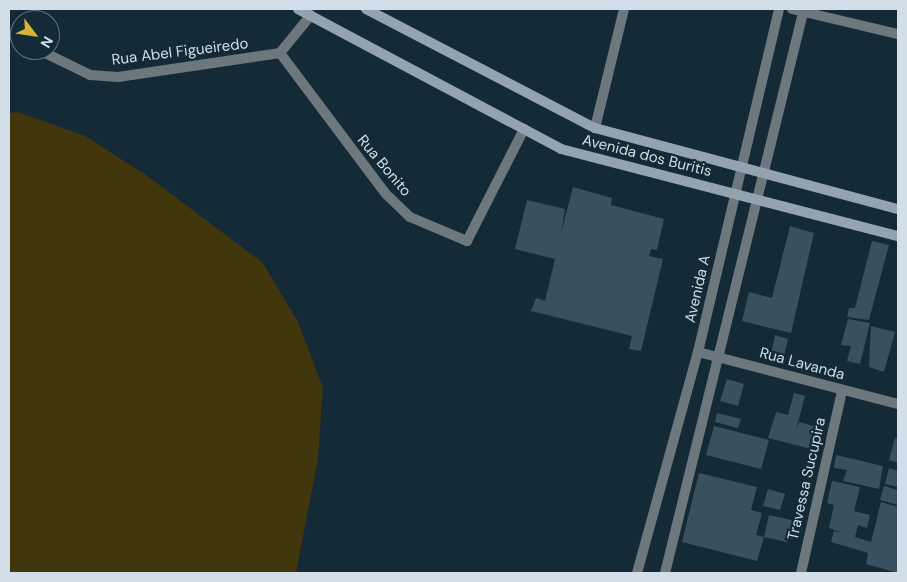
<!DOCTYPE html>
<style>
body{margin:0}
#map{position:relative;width:907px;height:582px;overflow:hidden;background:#142a37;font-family:"DM Sans",sans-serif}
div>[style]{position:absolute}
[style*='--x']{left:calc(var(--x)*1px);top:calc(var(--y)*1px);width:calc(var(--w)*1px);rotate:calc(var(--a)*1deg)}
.green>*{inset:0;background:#42360d}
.building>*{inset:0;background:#39505f}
.minor>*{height:10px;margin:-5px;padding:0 5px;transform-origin:5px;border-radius:5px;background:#6c777e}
.tertiary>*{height:10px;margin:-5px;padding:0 5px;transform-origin:5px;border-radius:5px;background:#6c777e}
.secondary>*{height:10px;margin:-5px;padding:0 5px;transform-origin:5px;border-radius:5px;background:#93a4b0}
span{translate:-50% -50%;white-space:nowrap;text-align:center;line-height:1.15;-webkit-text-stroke:4.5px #142a37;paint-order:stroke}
.street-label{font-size:15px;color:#d2dfe8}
.frame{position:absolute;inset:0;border:10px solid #d2dfe8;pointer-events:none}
.north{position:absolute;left:10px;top:10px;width:50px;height:50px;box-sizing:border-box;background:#142a37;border:1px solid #60727e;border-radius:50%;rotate:121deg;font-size:14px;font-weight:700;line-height:20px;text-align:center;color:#d2dfe8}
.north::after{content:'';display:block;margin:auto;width:18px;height:22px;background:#d8b434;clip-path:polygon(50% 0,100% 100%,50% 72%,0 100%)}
</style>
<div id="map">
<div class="green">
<i style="clip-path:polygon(18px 112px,85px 136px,146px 175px,263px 263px,298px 322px,323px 388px,318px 459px,296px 573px,9px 573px,9px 113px)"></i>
</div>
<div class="building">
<i style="clip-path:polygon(573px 187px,612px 198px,611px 205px,664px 219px,657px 250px,651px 249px,649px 256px,663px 259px,641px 351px,629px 349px,632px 336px,531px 311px,536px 298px,545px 301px,555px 259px,515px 249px,527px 200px,565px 209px,561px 233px)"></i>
<i style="clip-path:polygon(790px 226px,814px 233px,791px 333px,742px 321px,749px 292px,772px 298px)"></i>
<i style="clip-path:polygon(872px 241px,889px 245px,869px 320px,847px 317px,849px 308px,855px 308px)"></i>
<i style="clip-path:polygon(848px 319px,870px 323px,860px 364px,847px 361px,851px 346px,841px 345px)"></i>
<i style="clip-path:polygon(871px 326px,895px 332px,884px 372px,869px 367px)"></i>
<i style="clip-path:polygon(775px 335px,788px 339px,783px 361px,770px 359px)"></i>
<i style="clip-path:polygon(727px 379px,744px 384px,738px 406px,720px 401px)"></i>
<i style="clip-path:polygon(794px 393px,805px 396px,796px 430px,799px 422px,821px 428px,815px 450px,768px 438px,776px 412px,788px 415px)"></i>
<i style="clip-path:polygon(717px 413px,741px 419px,738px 428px,715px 422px)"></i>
<i style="clip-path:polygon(714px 426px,769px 440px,761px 469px,706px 455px)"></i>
<i style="clip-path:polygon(895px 438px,898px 438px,898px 463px,889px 460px)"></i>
<i style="clip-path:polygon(836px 455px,883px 466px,879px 489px,843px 481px,847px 470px,834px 468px)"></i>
<i style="clip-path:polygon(889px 468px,898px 471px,898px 487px,885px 484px)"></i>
<i style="clip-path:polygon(699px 473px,757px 487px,751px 510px,762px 513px,756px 535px,764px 537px,757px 561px,682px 542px)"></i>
<i style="clip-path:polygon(832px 481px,860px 487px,854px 511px,870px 515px,867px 528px,858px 525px,855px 537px,871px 542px,881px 502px,898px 507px,898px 573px,866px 564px,868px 553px,831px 542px,834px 531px,843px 533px,829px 528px,834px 505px,827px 503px)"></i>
<i style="clip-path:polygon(884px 486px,898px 490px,898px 505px,880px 500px)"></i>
<i style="clip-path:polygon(768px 489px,785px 494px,780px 510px,763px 506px)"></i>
<i style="clip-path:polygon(769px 515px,796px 521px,793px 538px,786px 542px,764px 537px)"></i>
</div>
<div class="minor">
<i style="--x:792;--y:9;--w:109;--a:13.3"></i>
<i style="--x:9;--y:34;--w:13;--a:29"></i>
<i style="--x:39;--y:50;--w:57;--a:26.1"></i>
<i style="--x:90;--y:75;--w:28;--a:4"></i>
<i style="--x:118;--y:77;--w:164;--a:-8.4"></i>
<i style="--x:280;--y:53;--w:49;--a:-50.8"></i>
<i style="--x:280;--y:53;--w:176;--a:53.1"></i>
<i style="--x:386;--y:194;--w:33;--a:44"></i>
<i style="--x:410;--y:217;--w:62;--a:22.8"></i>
<i style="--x:467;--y:241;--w:126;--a:-63"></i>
<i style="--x:595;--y:128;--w:122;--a:-76.3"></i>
<i style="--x:698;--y:352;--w:207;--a:14.6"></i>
<i style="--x:801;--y:573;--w:187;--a:-77.3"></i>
</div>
<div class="tertiary">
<i style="--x:637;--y:573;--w:229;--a:-74.6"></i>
<i style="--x:698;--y:352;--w:352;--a:-76.7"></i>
<i style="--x:665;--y:573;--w:581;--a:-76.16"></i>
</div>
<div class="secondary">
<i style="--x:298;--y:9;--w:298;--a:28"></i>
<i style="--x:561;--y:149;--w:348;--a:14.5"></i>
<i style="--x:366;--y:9;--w:258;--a:27.5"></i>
<i style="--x:595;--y:128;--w:314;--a:15"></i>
</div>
<div class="street-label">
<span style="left:180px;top:52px;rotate:-7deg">Rua Abel Figueiredo</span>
<span style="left:647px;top:156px;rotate:14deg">Avenida dos Buritis</span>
<span style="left:384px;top:166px;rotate:50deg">Rua Bonito</span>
<span style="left:698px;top:289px;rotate:-77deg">Avenida A</span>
<span style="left:802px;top:364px;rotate:15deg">Rua Lavanda</span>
<span style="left:807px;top:479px;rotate:-77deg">Travessa Sucupira</span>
</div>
<div class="frame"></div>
<div class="north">N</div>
</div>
